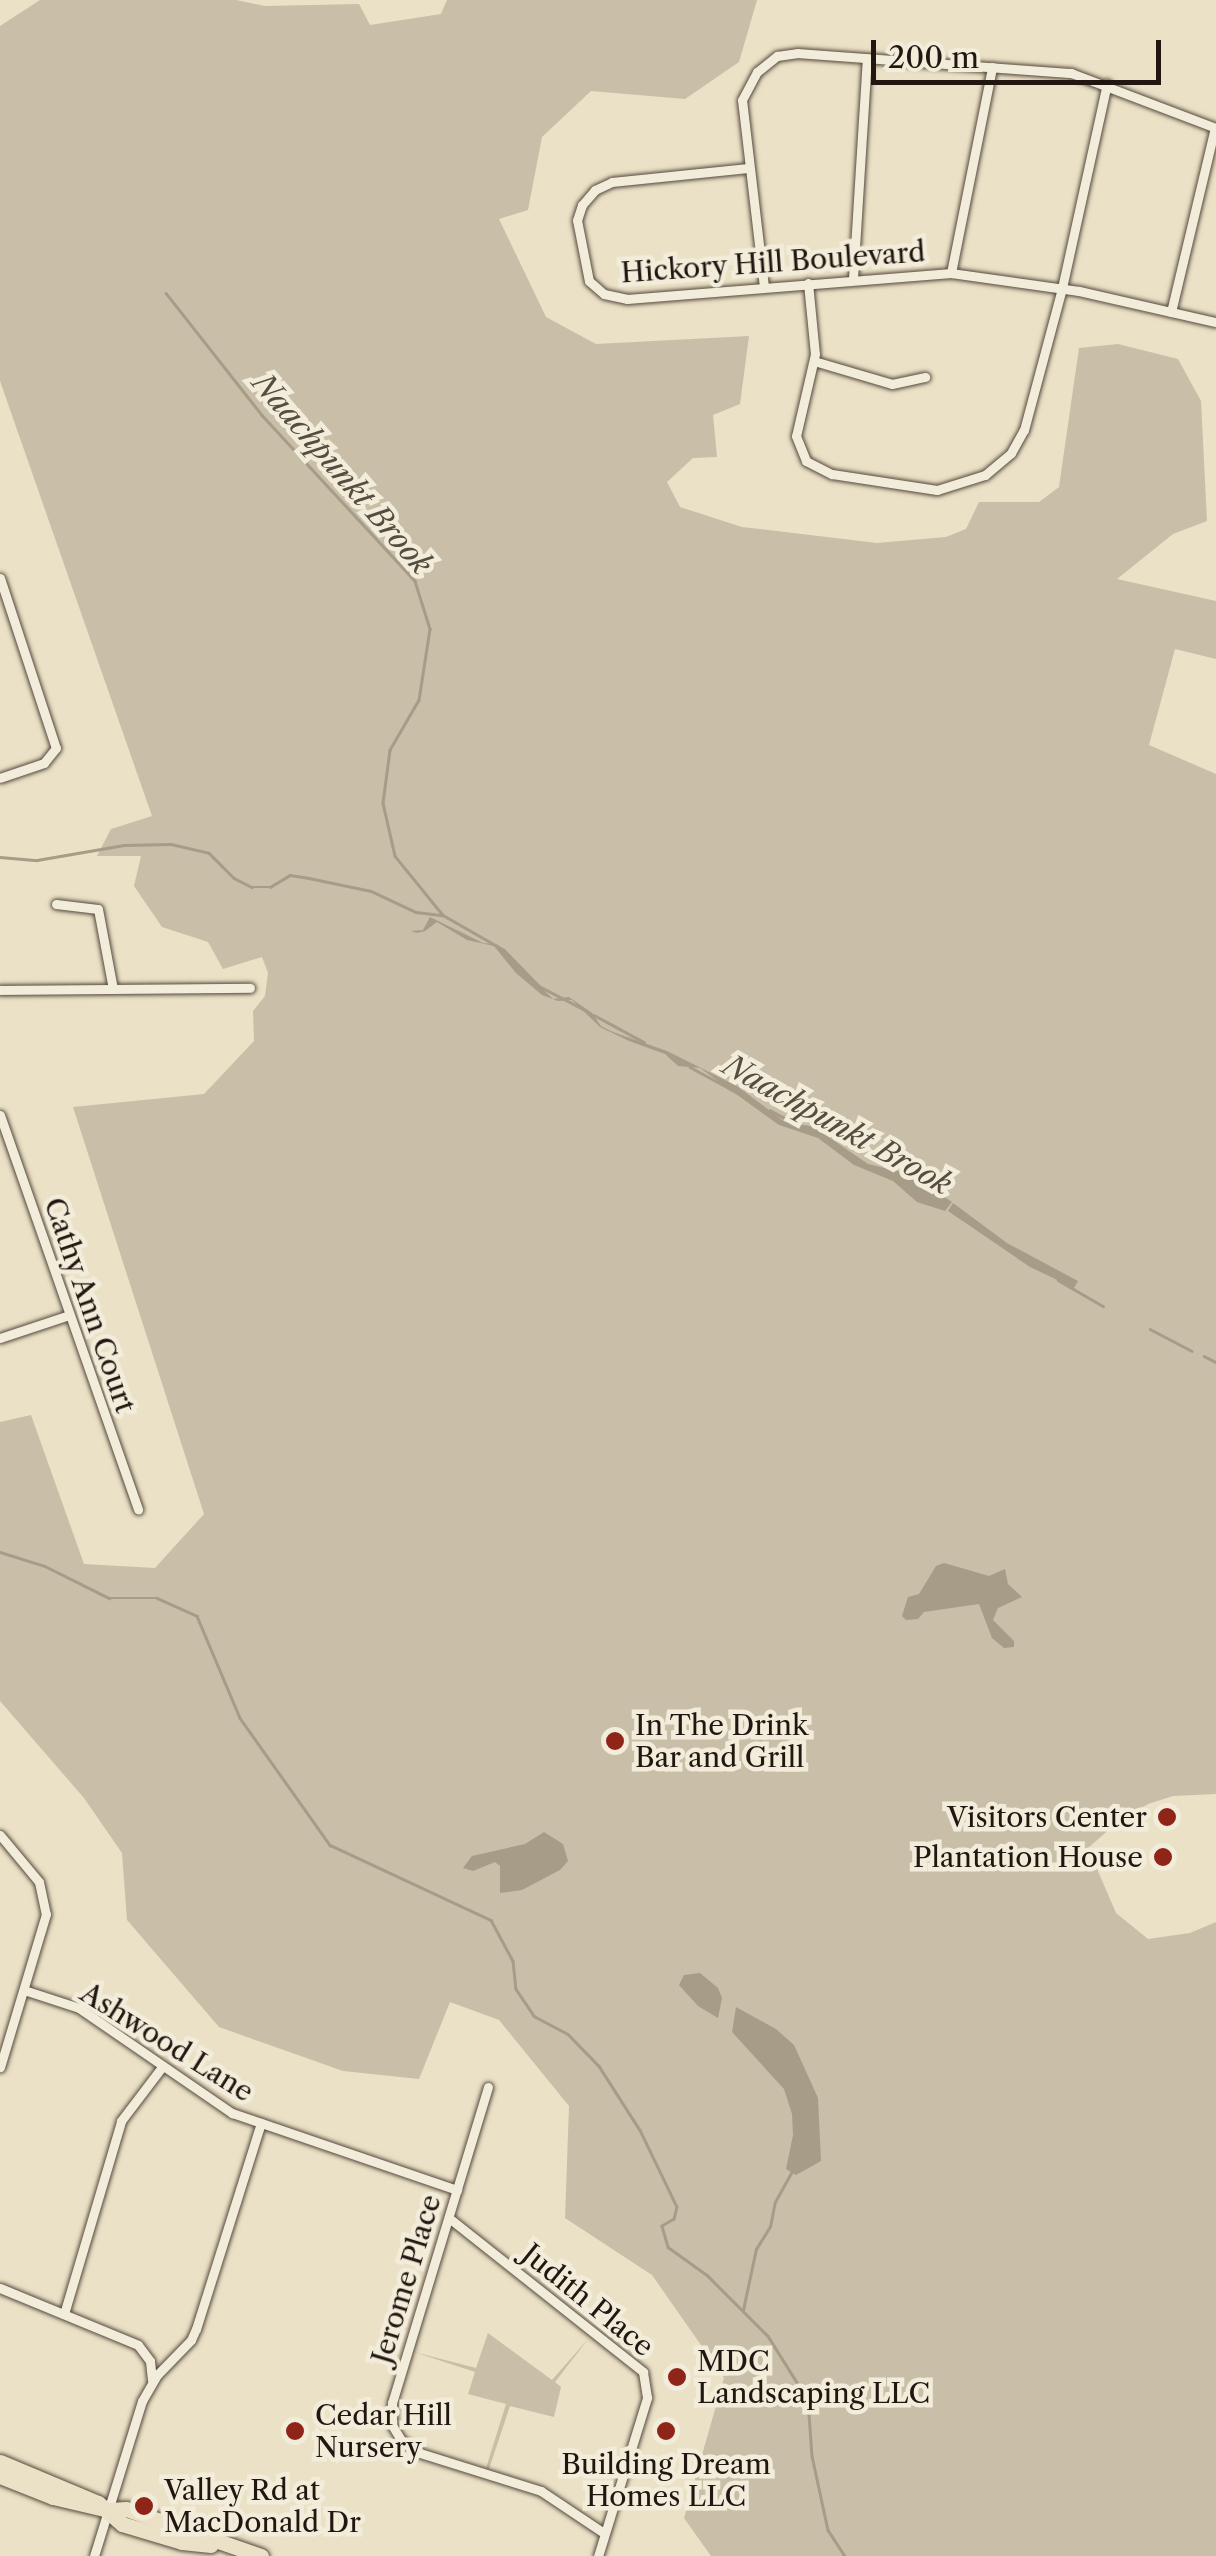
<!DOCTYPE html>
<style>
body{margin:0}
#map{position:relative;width:1216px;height:2556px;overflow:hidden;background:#ebe1c6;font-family:"Libre Caslon Text",serif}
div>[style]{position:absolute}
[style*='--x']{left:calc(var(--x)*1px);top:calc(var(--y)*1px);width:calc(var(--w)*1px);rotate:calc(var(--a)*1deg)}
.green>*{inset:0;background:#c9bea7}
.water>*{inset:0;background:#a69c88}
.stream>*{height:2.5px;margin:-1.25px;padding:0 1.25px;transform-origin:1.25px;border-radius:1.25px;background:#a69c88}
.roads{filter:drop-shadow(0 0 2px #54493e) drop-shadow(0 0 2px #54493e)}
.street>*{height:9px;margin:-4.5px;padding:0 4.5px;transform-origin:4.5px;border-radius:4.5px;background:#f2ecda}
.primary>*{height:15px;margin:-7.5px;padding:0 7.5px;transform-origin:7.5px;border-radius:7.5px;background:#ebe1c6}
.dots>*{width:28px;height:28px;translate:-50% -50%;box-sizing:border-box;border:5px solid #f2ecda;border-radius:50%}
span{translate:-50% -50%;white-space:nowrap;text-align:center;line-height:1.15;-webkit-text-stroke:9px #f2ecda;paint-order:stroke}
.street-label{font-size:28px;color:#211610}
.poi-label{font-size:28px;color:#211610}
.left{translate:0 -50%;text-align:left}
.right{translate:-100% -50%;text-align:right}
.water-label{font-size:30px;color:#564c40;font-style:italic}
.scale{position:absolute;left:871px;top:40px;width:290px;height:45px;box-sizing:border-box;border:5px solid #211610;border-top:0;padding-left:12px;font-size:30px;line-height:35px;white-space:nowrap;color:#211610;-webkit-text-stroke:8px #f2ecda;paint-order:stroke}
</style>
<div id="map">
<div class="green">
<i style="clip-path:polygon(40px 0,236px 0,265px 6px,359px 4px,370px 25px,441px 14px,447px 0,757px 0,739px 62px,685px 99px,591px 91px,542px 137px,528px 210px,499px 219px,546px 317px,596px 344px,749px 336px,740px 404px,713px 415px,717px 457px,693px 458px,667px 482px,680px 507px,742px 527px,877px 543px,946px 537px,966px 529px,979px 502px,1039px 502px,1059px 487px,1079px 348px,1118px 344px,1178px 359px,1201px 401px,1207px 521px,1173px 534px,1117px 579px,1216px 601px,1216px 659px,1175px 649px,1149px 745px,1216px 774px,1216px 1794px,1173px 1796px,1148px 1804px,1120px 1820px,1088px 1848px,1116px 1913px,1148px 1939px,1190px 1933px,1216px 1922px,1216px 2556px,711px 2556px,684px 2518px,724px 2378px,652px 2275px,565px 2218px,569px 2106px,499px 2020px,450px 2002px,419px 2079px,343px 2071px,219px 2027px,127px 1920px,122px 1853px,84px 1798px,0 1701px,0 1422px,31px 1415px,84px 1564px,155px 1568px,204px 1514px,73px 1107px,204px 1094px,254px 1041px,253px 1011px,265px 996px,268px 973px,262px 957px,223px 969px,208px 942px,162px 927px,134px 886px,141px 856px,97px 856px,111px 829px,152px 816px,0 381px,0 26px)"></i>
<i style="clip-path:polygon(488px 2333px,552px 2380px,589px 2338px,555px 2382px,561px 2387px,554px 2417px,510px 2406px,489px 2469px,486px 2468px,506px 2404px,468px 2394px,475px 2372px,414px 2352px,476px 2368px)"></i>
</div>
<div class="water">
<i style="clip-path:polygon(430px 917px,483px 943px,496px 944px,553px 999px,569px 997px,592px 1013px,601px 1026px,613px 1032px,667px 1051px,737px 1086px,785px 1122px,810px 1126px,810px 1123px,819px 1110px,819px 1103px,821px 1110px,811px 1122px,814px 1127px,868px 1164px,910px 1174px,952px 1202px,945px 1211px,917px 1202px,893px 1181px,854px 1165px,818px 1138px,779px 1125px,700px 1068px,678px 1066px,665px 1054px,629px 1041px,600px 1027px,572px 1000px,558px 1001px,542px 995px,516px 973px,494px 946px,467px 940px,437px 922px,425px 931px,417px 933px,411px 931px,423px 930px)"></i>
<i style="clip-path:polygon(953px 1203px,1007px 1243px,1078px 1281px,1074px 1288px,1030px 1267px,948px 1211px)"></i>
<i style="clip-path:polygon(944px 1563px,989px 1576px,1005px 1569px,1008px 1584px,1022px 1597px,998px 1608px,993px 1620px,1014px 1641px,1014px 1647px,1004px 1648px,992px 1638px,979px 1604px,924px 1612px,918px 1619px,906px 1620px,902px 1616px,908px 1597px,919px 1594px,936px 1566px)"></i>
<i style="clip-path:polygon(544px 1832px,563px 1844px,568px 1861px,560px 1870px,522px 1890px,500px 1893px,500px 1866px,495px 1862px,473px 1871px,463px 1868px,472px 1856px,525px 1844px)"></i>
<i style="clip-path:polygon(700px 1973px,718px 1988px,722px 1998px,718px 2018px,698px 2006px,679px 1985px,684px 1975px)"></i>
<i style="clip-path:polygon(736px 2007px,776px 2029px,794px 2045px,818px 2098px,821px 2161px,796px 2175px,786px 2169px,793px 2135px,792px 2114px,784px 2089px,732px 2032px)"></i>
</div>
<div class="stream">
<i style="--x:166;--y:293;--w:155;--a:51.8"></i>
<i style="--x:262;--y:415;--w:226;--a:47.3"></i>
<i style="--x:415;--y:581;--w:50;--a:72.6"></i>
<i style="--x:430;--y:629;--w:72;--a:98.8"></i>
<i style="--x:419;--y:700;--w:58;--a:120.1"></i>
<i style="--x:390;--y:750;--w:53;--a:97.5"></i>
<i style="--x:383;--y:803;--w:54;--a:77.2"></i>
<i style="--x:395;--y:856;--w:76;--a:50.9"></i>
<i style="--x:443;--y:915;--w:70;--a:29.8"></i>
<i style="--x:504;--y:950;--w:50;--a:45.8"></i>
<i style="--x:539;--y:986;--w:54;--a:27.5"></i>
<i style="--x:0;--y:857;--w:37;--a:5"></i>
<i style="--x:37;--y:860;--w:88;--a:-9.8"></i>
<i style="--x:124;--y:845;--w:47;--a:-1.2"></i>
<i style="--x:171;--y:844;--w:39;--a:13"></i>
<i style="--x:209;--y:853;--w:35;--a:45"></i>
<i style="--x:234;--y:878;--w:20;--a:27"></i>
<i style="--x:252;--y:887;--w:18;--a:0"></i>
<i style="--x:270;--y:887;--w:23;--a:-31"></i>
<i style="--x:290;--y:875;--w:19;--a:9"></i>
<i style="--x:309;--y:878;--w:63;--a:11.8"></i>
<i style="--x:371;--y:891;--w:50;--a:25"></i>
<i style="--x:416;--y:912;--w:26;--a:7"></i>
<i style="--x:594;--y:1015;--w:57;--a:28.4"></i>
<i style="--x:690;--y:1067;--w:52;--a:28.5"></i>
<i style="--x:770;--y:1110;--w:26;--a:29"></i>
<i style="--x:1058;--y:1280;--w:52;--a:30"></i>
<i style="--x:1150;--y:1329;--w:47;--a:27.6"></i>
<i style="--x:1204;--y:1356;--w:13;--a:27"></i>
<i style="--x:0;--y:1552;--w:47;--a:17.3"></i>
<i style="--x:45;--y:1566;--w:72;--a:26.6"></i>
<i style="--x:109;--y:1598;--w:48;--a:0"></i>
<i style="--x:157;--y:1598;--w:44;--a:24.2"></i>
<i style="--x:197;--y:1616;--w:111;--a:67.1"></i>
<i style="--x:240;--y:1718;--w:156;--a:54.7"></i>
<i style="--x:330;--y:1845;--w:178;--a:25"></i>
<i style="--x:491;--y:1920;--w:47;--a:61.8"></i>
<i style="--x:513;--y:1961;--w:28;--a:84"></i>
<i style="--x:516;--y:1989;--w:32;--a:56"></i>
<i style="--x:534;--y:2016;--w:38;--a:28"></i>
<i style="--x:568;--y:2034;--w:45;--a:45.9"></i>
<i style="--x:599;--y:2066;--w:76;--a:57.4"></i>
<i style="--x:640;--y:2130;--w:85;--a:64.3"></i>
<i style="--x:677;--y:2207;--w:12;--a:104"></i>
<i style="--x:674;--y:2219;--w:14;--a:150"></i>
<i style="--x:662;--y:2226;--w:22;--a:74"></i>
<i style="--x:668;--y:2247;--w:48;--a:35.7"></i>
<i style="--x:707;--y:2275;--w:86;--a:45"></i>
<i style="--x:768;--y:2336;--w:75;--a:58"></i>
<i style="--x:808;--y:2400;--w:56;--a:85.9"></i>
<i style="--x:812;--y:2456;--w:76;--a:77.8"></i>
<i style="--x:828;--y:2530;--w:31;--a:57"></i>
<i style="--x:743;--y:2310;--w:62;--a:-78"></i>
<i style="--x:756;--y:2249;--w:26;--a:-58"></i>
<i style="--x:770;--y:2227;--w:25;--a:-79"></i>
<i style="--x:775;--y:2202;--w:33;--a:-61"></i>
</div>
<div class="roads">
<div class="street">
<i style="--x:748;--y:168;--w:137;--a:174.1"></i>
<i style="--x:612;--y:182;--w:19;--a:155"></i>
<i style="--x:595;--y:190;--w:20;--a:131"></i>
<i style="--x:582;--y:205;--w:16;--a:108"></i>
<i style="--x:577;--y:220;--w:62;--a:78.9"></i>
<i style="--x:589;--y:281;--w:20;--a:41"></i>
<i style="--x:604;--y:294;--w:24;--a:12"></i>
<i style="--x:627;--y:299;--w:325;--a:-4.6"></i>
<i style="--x:951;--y:273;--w:129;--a:8"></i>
<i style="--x:1079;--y:291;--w:140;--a:12.8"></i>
<i style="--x:951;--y:273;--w:210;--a:-78.7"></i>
<i style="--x:853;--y:279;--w:221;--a:-86.4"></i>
<i style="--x:808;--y:283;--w:71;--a:84.4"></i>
<i style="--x:815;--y:354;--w:84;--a:103"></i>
<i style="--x:796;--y:436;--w:27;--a:68"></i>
<i style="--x:806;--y:461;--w:29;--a:27"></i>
<i style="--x:832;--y:474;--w:106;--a:8.7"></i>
<i style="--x:937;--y:490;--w:50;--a:-17.4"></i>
<i style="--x:985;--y:475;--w:34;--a:-40"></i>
<i style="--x:1011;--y:453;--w:26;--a:-61"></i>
<i style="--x:1024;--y:430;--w:147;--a:-75"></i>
<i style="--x:1062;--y:288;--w:209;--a:-77.6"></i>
<i style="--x:764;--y:287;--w:188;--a:-96.7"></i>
<i style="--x:742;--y:100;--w:32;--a:-62"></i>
<i style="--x:757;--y:72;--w:26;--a:-39"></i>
<i style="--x:777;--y:56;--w:21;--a:-8"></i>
<i style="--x:798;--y:53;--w:274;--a:4.2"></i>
<i style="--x:1071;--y:73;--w:155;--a:20.8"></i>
<i style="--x:1171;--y:312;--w:189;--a:-76.6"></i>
<i style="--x:814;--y:361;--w:81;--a:16.4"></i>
<i style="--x:892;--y:384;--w:34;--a:-12"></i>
<i style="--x:0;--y:578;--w:179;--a:71.8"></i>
<i style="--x:56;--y:748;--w:19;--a:129"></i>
<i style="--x:44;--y:763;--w:46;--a:161.2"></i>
<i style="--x:56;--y:904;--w:42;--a:6.8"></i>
<i style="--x:98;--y:909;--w:81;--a:79.4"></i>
<i style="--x:0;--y:990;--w:250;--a:-0.5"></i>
<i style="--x:0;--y:1115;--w:418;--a:70.7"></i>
<i style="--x:0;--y:1338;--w:73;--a:-18.4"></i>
<i style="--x:0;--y:1835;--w:61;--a:50.3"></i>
<i style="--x:39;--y:1882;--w:33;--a:78"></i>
<i style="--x:46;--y:1914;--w:160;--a:106.7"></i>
<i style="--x:24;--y:1990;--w:58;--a:18.1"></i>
<i style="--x:79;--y:2008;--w:186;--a:34.5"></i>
<i style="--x:232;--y:2113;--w:238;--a:18.9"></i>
<i style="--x:488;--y:2087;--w:330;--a:106.9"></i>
<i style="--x:392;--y:2403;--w:22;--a:90"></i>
<i style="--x:392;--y:2425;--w:17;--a:59"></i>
<i style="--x:401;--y:2440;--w:23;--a:34"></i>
<i style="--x:420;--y:2453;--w:127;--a:17.4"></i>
<i style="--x:541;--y:2491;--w:76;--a:33.7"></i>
<i style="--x:449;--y:2218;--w:248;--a:38.4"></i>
<i style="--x:643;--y:2372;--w:26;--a:81"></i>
<i style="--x:647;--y:2398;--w:165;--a:107.2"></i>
<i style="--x:0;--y:2288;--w:149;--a:22.4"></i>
<i style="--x:138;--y:2345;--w:20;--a:53"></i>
<i style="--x:150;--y:2361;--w:19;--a:84"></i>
<i style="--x:64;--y:2314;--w:201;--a:-73.5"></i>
<i style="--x:121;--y:2121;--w:68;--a:-52.8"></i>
<i style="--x:94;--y:2556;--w:162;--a:-72.8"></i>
<i style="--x:142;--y:2401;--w:30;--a:-60"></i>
<i style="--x:157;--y:2375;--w:49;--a:-45.8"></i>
<i style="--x:191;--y:2340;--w:12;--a:-66"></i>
<i style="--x:196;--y:2329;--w:216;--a:-72.5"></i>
</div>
<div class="primary">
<i style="--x:0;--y:2462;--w:106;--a:22.7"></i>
<i style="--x:98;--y:2503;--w:32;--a:41"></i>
<i style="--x:122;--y:2524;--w:63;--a:16.7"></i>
<i style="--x:182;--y:2542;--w:29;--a:6"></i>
<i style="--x:0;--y:2476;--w:57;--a:21.6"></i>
<i style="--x:53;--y:2497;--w:57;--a:13.1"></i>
<i style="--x:109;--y:2510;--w:17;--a:-3"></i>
<i style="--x:126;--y:2509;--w:143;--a:19.2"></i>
</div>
</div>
<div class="dots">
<i style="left:615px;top:1741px;background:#8f2418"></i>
<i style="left:1167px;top:1817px;background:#8f2418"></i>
<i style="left:1163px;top:1857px;background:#8f2418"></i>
<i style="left:677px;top:2377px;background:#8f2418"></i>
<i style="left:295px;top:2431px;background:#8f2418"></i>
<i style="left:666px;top:2431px;background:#8f2418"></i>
<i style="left:144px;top:2506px;background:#8f2418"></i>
</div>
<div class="street-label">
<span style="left:773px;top:262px;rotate:-4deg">Hickory Hill Boulevard</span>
<span style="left:90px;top:1305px;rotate:71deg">Cathy Ann Court</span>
<span style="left:167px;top:2042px;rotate:32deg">Ashwood Lane</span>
<span style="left:406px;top:2279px;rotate:-73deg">Jerome Place</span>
<span style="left:588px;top:2300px;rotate:39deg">Judith Place</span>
</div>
<div class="poi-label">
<span class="left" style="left:635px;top:1741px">In The Drink<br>Bar and Grill</span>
<span class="right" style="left:1147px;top:1817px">Visitors Center</span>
<span class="right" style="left:1143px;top:1857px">Plantation House</span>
<span class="left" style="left:697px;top:2377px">MDC<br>Landscaping LLC</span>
<span class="left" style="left:315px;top:2431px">Cedar Hill<br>Nursery</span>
<span style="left:666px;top:2480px">Building Dream<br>Homes LLC</span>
<span class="left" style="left:164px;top:2506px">Valley Rd at<br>MacDonald Dr</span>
</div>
<div class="water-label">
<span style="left:342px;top:474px;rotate:49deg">Naachpunkt Brook</span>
<span style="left:837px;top:1125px;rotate:29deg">Naachpunkt Brook</span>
</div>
<div class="scale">200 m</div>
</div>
